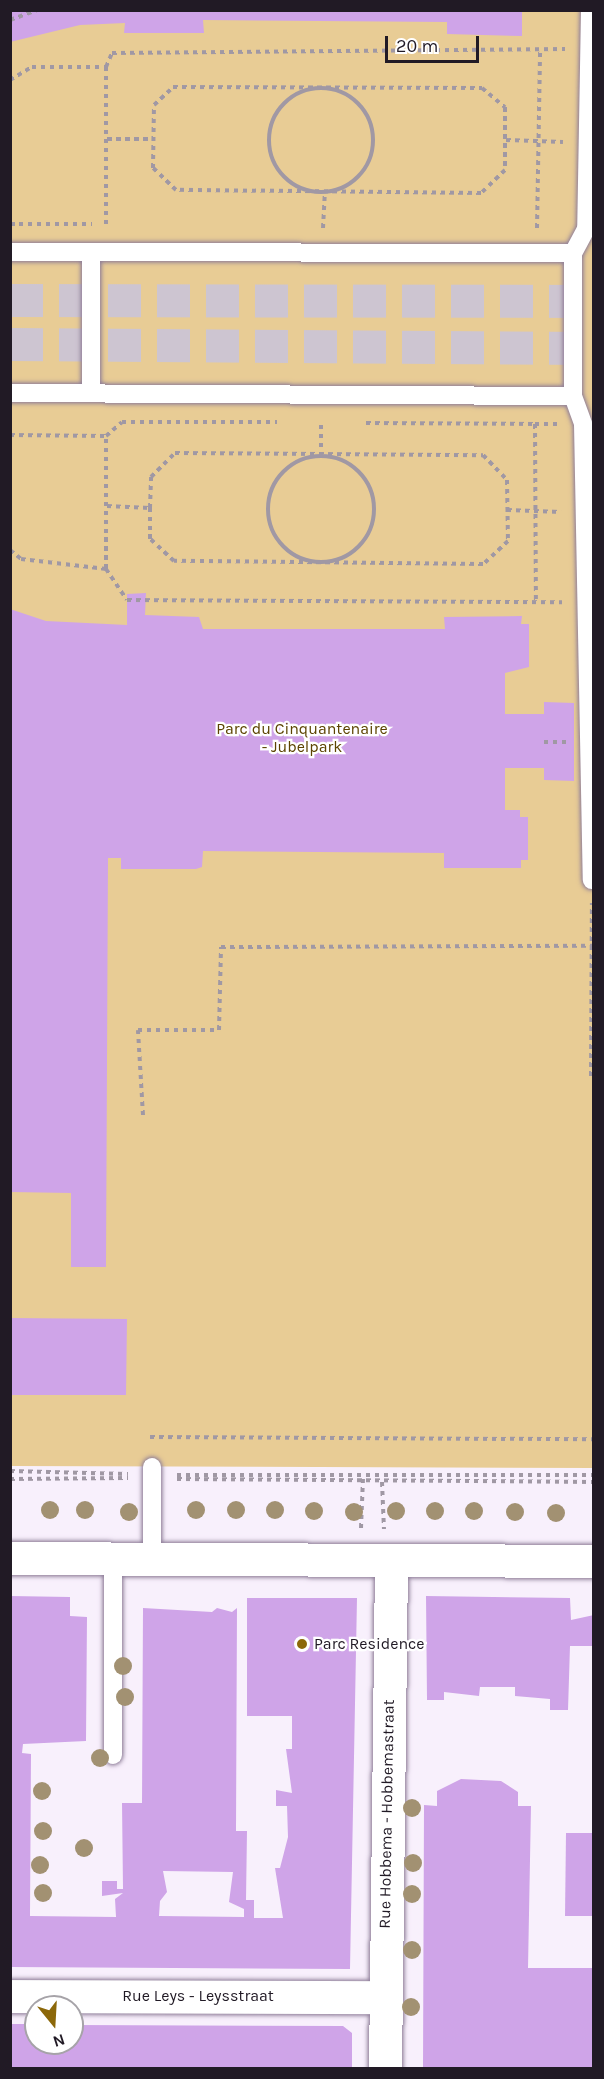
<!DOCTYPE html>
<style>
body{margin:0}
#map{position:relative;width:604px;height:2079px;overflow:hidden;background:#f8f0fc;font-family:Karla,sans-serif}
div>[style]{position:absolute}
[style*='--x']{left:calc(var(--x)*1px);top:calc(var(--y)*1px);width:calc(var(--w)*1px);rotate:calc(var(--a)*1deg)}
.green>*{inset:0;background:#e8cc95}
.building>*{inset:0;background:#cfa4e8}
.highway-tunnel>*{height:33px;margin-top:-16.5px;transform-origin:0;background:repeating-linear-gradient(90deg,#cdc5d1 0 33px,transparent 0 49px)}
.path>*{height:4px;margin-top:-2px;transform-origin:0;background:repeating-linear-gradient(90deg,#a098a4 0 4.5px,transparent 0 9px)}
.path>.ring{margin:-2px;padding:0;box-sizing:content-box;background:none;border:4px solid #a098a4;border-radius:50%}
.roads{filter:drop-shadow(0 0 2px #8f7e99) drop-shadow(0 0 2px #8f7e99)}
.lane>*{height:18px;margin:-9px;padding:0 9px;transform-origin:9px;border-radius:9px;background:#fff}
.street>*{height:33px;margin:-16.5px;padding:0 16.5px;transform-origin:16.5px;border-radius:16.5px;background:#fff}
.secondary>*{height:33px;margin:-16.5px;padding:0 16.5px;transform-origin:16.5px;border-radius:16.5px;background:#fff}
.trees>*{width:18px;height:18px;margin:-9px;border-radius:50%;background:#a29172}
.dots>*{width:16px;height:16px;translate:-50% -50%;box-sizing:border-box;border:3px solid #fff;border-radius:50%}
span{translate:-50% -50%;white-space:nowrap;text-align:center;line-height:1.15;-webkit-text-stroke:4.5px #fff;paint-order:stroke}
.park-label{font-size:16px;color:#5c4301}
.poi-label{font-size:16px;color:#211a25}
.left{translate:0 -50%;text-align:left}
.street-label{font-size:16px;color:#211a25}
.frame{position:absolute;inset:0;border:12px solid #211a25;pointer-events:none}
.north{position:absolute;left:24px;top:1995px;width:60px;height:60px;box-sizing:border-box;background:#fff;border:2px solid #a6a3a8;border-radius:50%;rotate:162deg;font-size:16px;font-weight:700;line-height:24px;text-align:center;color:#211a25}
.north::after{content:'';display:block;margin:auto;width:21px;height:27px;background:#8c680a;clip-path:polygon(50% 0,100% 100%,50% 72%,0 100%)}
.scale{position:absolute;left:385px;top:36px;width:94px;height:27px;box-sizing:border-box;border:3px solid #211a25;border-top:0;padding-left:8px;font-size:18px;line-height:21px;white-space:nowrap;color:#211a25;-webkit-text-stroke:4px #fff;paint-order:stroke}
</style>
<div id="map">
<div class="green">
<i style="clip-path:polygon(11px 11px,593px 11px,593px 1468px,11px 1466px)"></i>
</div>
<div class="building">
<i style="clip-path:polygon(10px 10px,522px 10px,522px 36px,447px 34px,447px 22px,203px 20px,204px 33px,124px 33px,125px 23px,80px 25px,10px 42px)"></i>
<i style="clip-path:polygon(146px 593px,145px 615px,199px 617px,203px 629px,445px 629px,444px 617px,522px 616px,521px 624px,529px 624px,529px 667px,505px 673px,505px 714px,544px 714px,544px 702px,574px 703px,574px 781px,544px 780px,544px 768px,505px 768px,505px 810px,520px 810px,520px 817px,528px 817px,528px 860px,521px 860px,521px 868px,444px 868px,444px 853px,203px 851px,202px 867px,196px 869px,121px 869px,121px 858px,108px 858px,106px 1267px,71px 1267px,71px 1193px,10px 1192px,10px 609px,46px 621px,127px 625px,127px 594px)"></i>
<i style="clip-path:polygon(10px 1318px,127px 1319px,126px 1395px,10px 1395px)"></i>
<i style="clip-path:polygon(evenodd,10px 1596px,70px 1597px,70px 1616px,87px 1617px,86px 1741px,23px 1744px,22px 1753px,31px 1754px,30px 1916px,116px 1917px,115px 1899px,123px 1893px,102px 1896px,102px 1881px,117px 1881px,117px 1889px,123px 1889px,122px 1803px,142px 1803px,143px 1608px,212px 1612px,217px 1608px,232px 1612px,237px 1608px,236px 1831px,247px 1831px,246px 1900px,254px 1900px,254px 1918px,283px 1918px,275px 1868px,280px 1868px,288px 1837px,287px 1806px,276px 1806px,276px 1790px,292px 1793px,286px 1749px,292px 1749px,292px 1716px,247px 1716px,247px 1598px,357px 1598px,350px 1969px,10px 1967px,10px 1596px,163px 1871px,233px 1872px,229px 1902px,244px 1909px,244px 1917px,159px 1916px,160px 1901px,167px 1892px,163px 1871px)"></i>
<i style="clip-path:polygon(426px 1596px,570px 1598px,571px 1620px,594px 1615px,594px 1646px,570px 1646px,568px 1710px,550px 1710px,550px 1699px,515px 1696px,515px 1687px,480px 1687px,479px 1696px,444px 1692px,444px 1700px,427px 1700px)"></i>
<i style="clip-path:polygon(461px 1779px,501px 1781px,518px 1792px,518px 1806px,531px 1806px,528px 1968px,594px 1968px,594px 2068px,423px 2068px,424px 1805px,437px 1806px,437px 1791px)"></i>
<i style="clip-path:polygon(566px 1833px,594px 1833px,594px 1916px,565px 1916px)"></i>
<i style="clip-path:polygon(10px 2024px,36px 2024px,36px 2043px,72px 2043px,72px 2025px,343px 2026px,352px 2033px,352px 2068px,10px 2068px)"></i>
</div>
<div class="highway-tunnel">
<i style="--x:10;--y:300;--w:584;--a:0.1"></i>
<i style="--x:10;--y:344;--w:584;--a:0.39"></i>
</div>
<div class="path">
<i style="--x:10;--y:20;--w:30;--a:-20"></i>
<i style="--x:10;--y:80;--w:26;--a:-31"></i>
<i style="--x:32;--y:67;--w:74;--a:0"></i>
<i style="--x:106;--y:67;--w:15;--a:-67"></i>
<i style="--x:112;--y:53;--w:453;--a:-0.5"></i>
<i style="--x:173;--y:87;--w:309;--a:0.2"></i>
<i style="--x:482;--y:88;--w:30;--a:40"></i>
<i style="--x:505;--y:107;--w:63;--a:90"></i>
<i style="--x:505;--y:170;--w:33;--a:136"></i>
<i style="--x:481;--y:193;--w:305;--a:-179.4"></i>
<i style="--x:176;--y:190;--w:32;--a:-136"></i>
<i style="--x:153;--y:168;--w:63;--a:-89.1"></i>
<i style="--x:154;--y:105;--w:26;--a:-43"></i>
<i class="ring" style="left:269px;top:88px;width:100px;height:100px"></i>
<i style="--x:107;--y:139;--w:47;--a:0"></i>
<i style="--x:506;--y:140;--w:57;--a:2"></i>
<i style="--x:10;--y:224;--w:82;--a:0"></i>
<i style="--x:106;--y:224;--w:157;--a:-90"></i>
<i style="--x:323;--y:228;--w:36;--a:-87"></i>
<i style="--x:537;--y:228;--w:179;--a:-89"></i>
<i style="--x:366;--y:423;--w:169;--a:0.3"></i>
<i style="--x:535;--y:424;--w:178;--a:89.7"></i>
<i style="--x:535;--y:424;--w:22;--a:0"></i>
<i style="--x:10;--y:435;--w:96;--a:0.6"></i>
<i style="--x:106;--y:436;--w:21;--a:-41"></i>
<i style="--x:122;--y:422;--w:155;--a:0"></i>
<i style="--x:175;--y:453;--w:308;--a:0.4"></i>
<i style="--x:483;--y:455;--w:35;--a:46"></i>
<i style="--x:507;--y:480;--w:61;--a:89.1"></i>
<i style="--x:508;--y:541;--w:34;--a:137"></i>
<i style="--x:483;--y:564;--w:309;--a:-179.4"></i>
<i style="--x:174;--y:561;--w:33;--a:-137"></i>
<i style="--x:150;--y:539;--w:31;--a:-90"></i>
<i style="--x:150;--y:508;--w:31;--a:-88"></i>
<i style="--x:151;--y:477;--w:34;--a:-45"></i>
<i style="--x:321;--y:456;--w:34;--a:-90"></i>
<i class="ring" style="left:268px;top:456px;width:102px;height:102px"></i>
<i style="--x:107;--y:506;--w:43;--a:2.7"></i>
<i style="--x:507;--y:510;--w:54;--a:2.1"></i>
<i style="--x:10;--y:550;--w:14;--a:39"></i>
<i style="--x:21;--y:559;--w:86;--a:6.7"></i>
<i style="--x:106;--y:569;--w:37;--a:56"></i>
<i style="--x:127;--y:600;--w:435;--a:0.3"></i>
<i style="--x:106;--y:569;--w:133;--a:-90"></i>
<i style="--x:544;--y:742;--w:22;--a:0"></i>
<i style="--x:591;--y:1076;--w:173;--a:-89.7"></i>
<i style="--x:143;--y:1115;--w:85;--a:-93.4"></i>
<i style="--x:138;--y:1030;--w:81;--a:0"></i>
<i style="--x:219;--y:1030;--w:83;--a:-88.6"></i>
<i style="--x:221;--y:947;--w:373;--a:-0.2"></i>
<i style="--x:150;--y:1437;--w:444;--a:0.3"></i>
<i style="--x:10;--y:1471;--w:118;--a:1.5"></i>
<i style="--x:177;--y:1475;--w:417;--a:0"></i>
<i style="--x:10;--y:1479;--w:118;--a:-0.5"></i>
<i style="--x:177;--y:1479;--w:417;--a:0.4"></i>
<i style="--x:382;--y:1482;--w:47;--a:87.6"></i>
<i style="--x:361;--y:1528;--w:49;--a:-87.7"></i>
</div>
<div class="roads">
<div class="lane">
<i style="--x:590;--y:10;--w:219;--a:91"></i>
<i style="--x:586;--y:229;--w:27;--a:118"></i>
<i style="--x:573;--y:253;--w:143;--a:90"></i>
<i style="--x:573;--y:396;--w:30;--a:70"></i>
<i style="--x:583;--y:424;--w:456;--a:88.9"></i>
<i style="--x:10;--y:252;--w:563;--a:0.1"></i>
<i style="--x:91;--y:253;--w:140;--a:90"></i>
<i style="--x:10;--y:393;--w:563;--a:0.31"></i>
<i style="--x:152;--y:1467;--w:92;--a:90"></i>
<i style="--x:113;--y:1755;--w:197;--a:-90"></i>
</div>
<div class="street">
<i style="--x:10;--y:1996;--w:376;--a:0.2"></i>
<i style="--x:385;--y:2068;--w:508;--a:-89.32"></i>
</div>
<div class="secondary">
<i style="--x:10;--y:1558;--w:584;--a:0.29"></i>
</div>
</div>
<div class="trees">
<i style="left:50px;top:1510px"></i>
<i style="left:85px;top:1510px"></i>
<i style="left:196px;top:1510px"></i>
<i style="left:236px;top:1510px"></i>
<i style="left:275px;top:1510px"></i>
<i style="left:314px;top:1511px"></i>
<i style="left:396px;top:1511px"></i>
<i style="left:435px;top:1511px"></i>
<i style="left:474px;top:1511px"></i>
<i style="left:129px;top:1512px"></i>
<i style="left:354px;top:1512px"></i>
<i style="left:515px;top:1512px"></i>
<i style="left:556px;top:1513px"></i>
<i style="left:123px;top:1666px"></i>
<i style="left:125px;top:1697px"></i>
<i style="left:100px;top:1758px"></i>
<i style="left:42px;top:1791px"></i>
<i style="left:412px;top:1808px"></i>
<i style="left:43px;top:1831px"></i>
<i style="left:84px;top:1848px"></i>
<i style="left:413px;top:1863px"></i>
<i style="left:40px;top:1865px"></i>
<i style="left:43px;top:1893px"></i>
<i style="left:412px;top:1894px"></i>
<i style="left:412px;top:1950px"></i>
<i style="left:411px;top:2007px"></i>
</div>
<div class="dots">
<i style="left:302px;top:1644px;background:#8c680a"></i>
</div>
<div class="park-label">
<span style="left:302px;top:738px">Parc du Cinquantenaire<br>- Jubelpark</span>
</div>
<div class="poi-label">
<span class="left" style="left:314px;top:1644px">Parc Residence</span>
</div>
<div class="street-label">
<span style="left:387px;top:1814px;rotate:-89deg">Rue Hobbema - Hobbemastraat</span>
<span style="left:198px;top:1996px">Rue Leys - Leysstraat</span>
</div>
<div class="frame"></div>
<div class="north">N</div>
<div class="scale">20 m</div>
</div>
